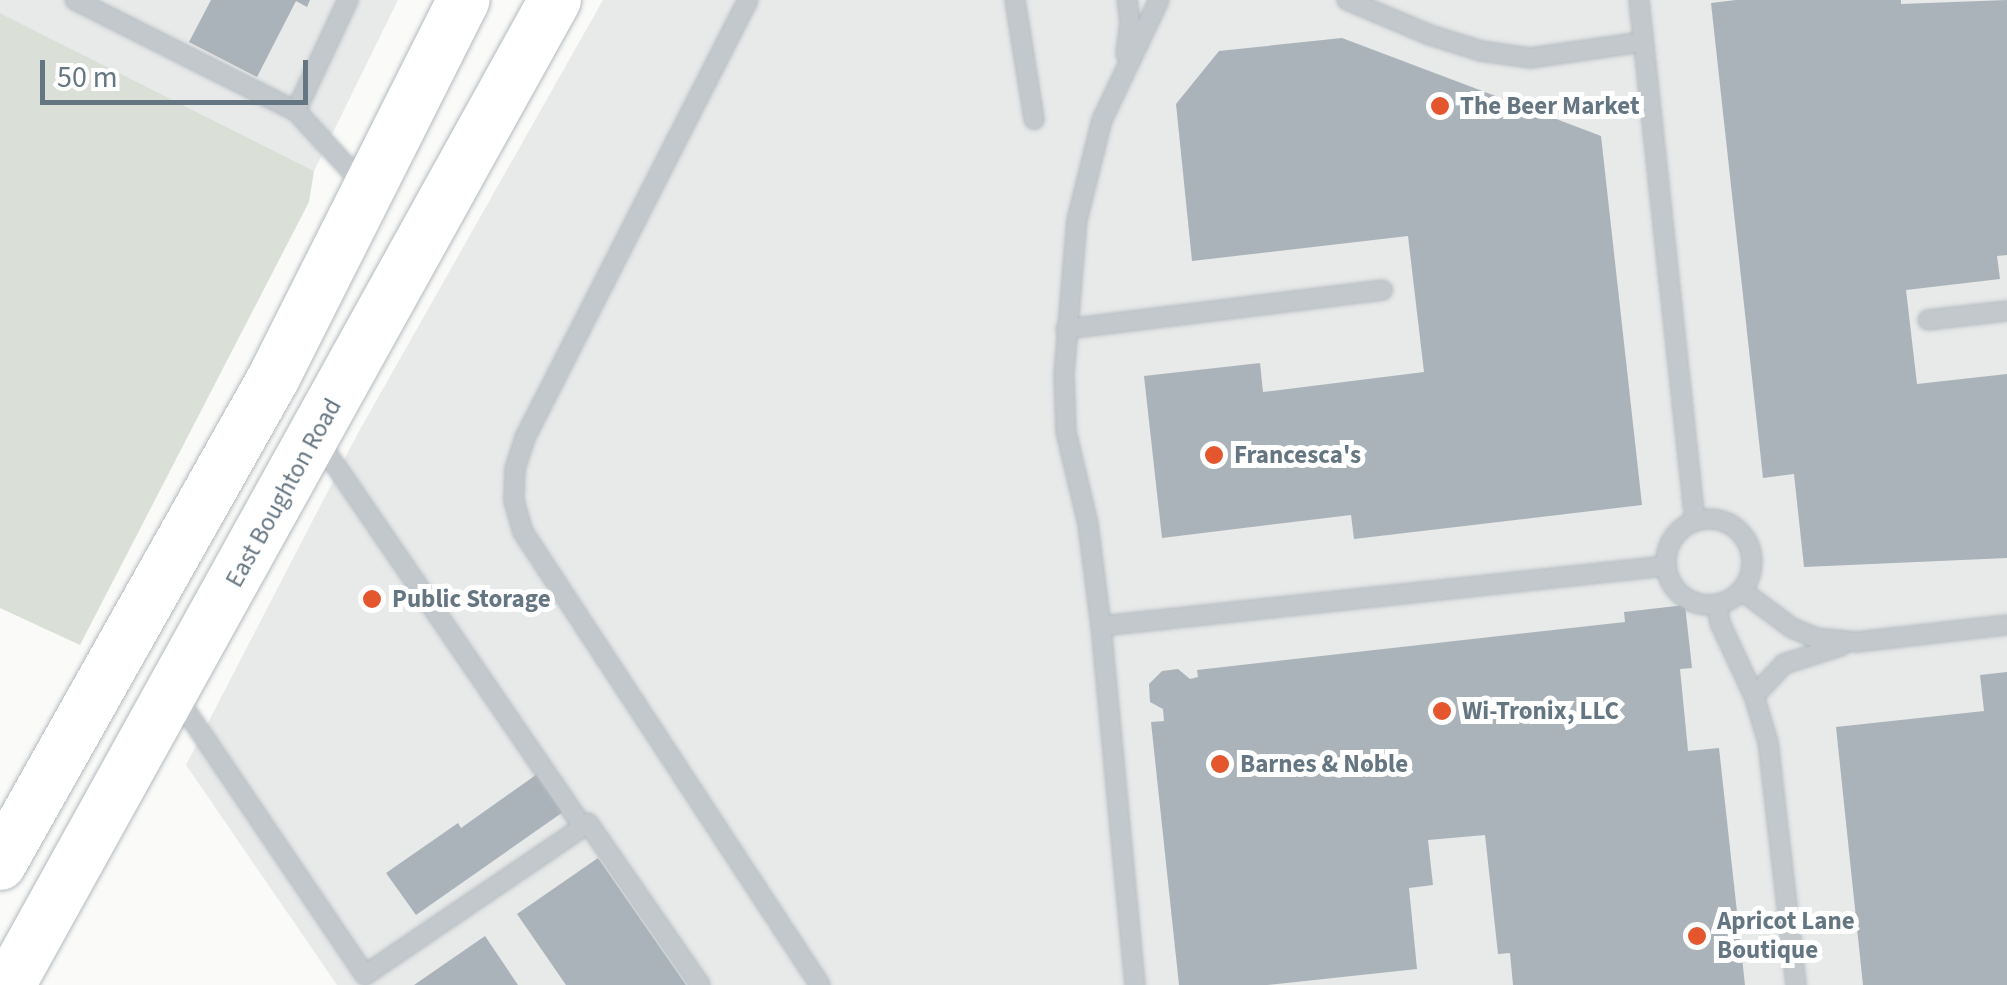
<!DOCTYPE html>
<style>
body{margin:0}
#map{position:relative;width:2007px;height:985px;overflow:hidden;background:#fafaf8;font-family:"Source Sans 3",sans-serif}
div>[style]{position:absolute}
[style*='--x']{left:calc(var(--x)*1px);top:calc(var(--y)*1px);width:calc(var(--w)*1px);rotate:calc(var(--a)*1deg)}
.built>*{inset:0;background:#e8e9e9}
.green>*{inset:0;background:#dadfd7}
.building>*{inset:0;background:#aab3b9}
.roads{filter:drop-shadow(0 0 2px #b3babf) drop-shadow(0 0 2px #b3babf)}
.service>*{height:18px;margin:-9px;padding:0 9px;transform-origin:9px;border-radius:9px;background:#c3c8cc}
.service>.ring{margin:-9px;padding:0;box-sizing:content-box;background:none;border:18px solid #c3c8cc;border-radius:50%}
.secondary>*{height:52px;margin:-26px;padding:0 26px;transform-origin:26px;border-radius:26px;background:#fff}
.dots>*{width:28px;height:28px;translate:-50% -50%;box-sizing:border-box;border:5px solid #fff;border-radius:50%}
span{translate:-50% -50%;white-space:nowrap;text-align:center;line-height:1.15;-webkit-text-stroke:10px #fff;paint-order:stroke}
.poi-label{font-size:25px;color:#657683;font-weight:700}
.left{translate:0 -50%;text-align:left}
.street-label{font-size:25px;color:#657683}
.scale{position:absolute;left:40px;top:60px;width:268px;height:45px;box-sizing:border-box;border:5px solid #657683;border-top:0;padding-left:12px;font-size:30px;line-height:35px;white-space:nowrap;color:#657683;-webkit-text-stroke:8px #fff;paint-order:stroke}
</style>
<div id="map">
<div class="built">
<i style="clip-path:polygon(0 0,398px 0,314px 171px,0 13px)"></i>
<i style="clip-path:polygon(603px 0,2007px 0,2007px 985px,337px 985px,186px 765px,358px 433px)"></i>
</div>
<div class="green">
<i style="clip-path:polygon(0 13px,314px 171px,309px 202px,80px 645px,0 608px)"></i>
</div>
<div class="building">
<i style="clip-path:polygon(211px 0,310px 0,307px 7px,296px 1px,257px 77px,189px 42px)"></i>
<i style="clip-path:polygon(1736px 0,1901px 0,1901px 4px,2007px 0,2007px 255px,1997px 256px,2000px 279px,1906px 290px,1917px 384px,2007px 374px,2007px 558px,1804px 567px,1794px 474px,1763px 478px,1711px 3px)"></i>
<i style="clip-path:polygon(1342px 38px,1601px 136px,1642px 505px,1354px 539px,1351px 515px,1162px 538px,1144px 376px,1260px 363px,1263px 392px,1424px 372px,1408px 236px,1192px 261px,1176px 104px,1219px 51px)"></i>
<i style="clip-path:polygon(1685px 605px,1692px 668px,1680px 669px,1688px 751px,1719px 748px,1745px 985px,1513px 985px,1510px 953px,1498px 954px,1485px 835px,1428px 840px,1433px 885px,1409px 888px,1417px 969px,1267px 985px,1179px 985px,1151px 722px,1164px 721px,1163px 709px,1150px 702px,1149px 684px,1162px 671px,1178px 669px,1190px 679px,1198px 677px,1197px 670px,1625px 622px,1624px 612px)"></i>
<i style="clip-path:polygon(2007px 672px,2007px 985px,1863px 985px,1836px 727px,1984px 711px,1980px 675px)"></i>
<i style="clip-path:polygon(540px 772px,566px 810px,416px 915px,386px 873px,458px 823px,461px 828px)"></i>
<i style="clip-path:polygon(598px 858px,686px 985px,566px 985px,517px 914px)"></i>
<i style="clip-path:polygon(485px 936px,518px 985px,414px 985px)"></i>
</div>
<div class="roads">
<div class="service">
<i style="--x:75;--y:0;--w:247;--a:26.7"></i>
<i style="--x:296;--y:111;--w:123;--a:-64.9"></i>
<i style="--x:748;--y:0;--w:492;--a:117"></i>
<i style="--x:525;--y:438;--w:33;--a:108"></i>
<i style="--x:515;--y:469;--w:32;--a:92"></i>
<i style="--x:514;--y:501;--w:32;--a:74"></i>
<i style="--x:523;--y:532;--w:542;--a:56.75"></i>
<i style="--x:1015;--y:0;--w:121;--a:80.9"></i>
<i style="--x:1347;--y:0;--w:90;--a:22.9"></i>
<i style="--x:1430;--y:35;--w:53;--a:17.4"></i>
<i style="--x:1481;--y:51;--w:49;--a:8.1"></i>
<i style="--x:1530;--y:58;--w:114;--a:-8.1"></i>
<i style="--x:1639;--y:0;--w:524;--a:83.87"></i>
<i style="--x:1126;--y:54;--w:31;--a:-83"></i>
<i style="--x:1130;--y:23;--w:23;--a:-97"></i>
<i style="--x:296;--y:111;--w:99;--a:47.5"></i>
<i style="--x:1928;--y:320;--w:80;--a:-6.5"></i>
<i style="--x:1066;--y:329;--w:319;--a:-7"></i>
<i class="ring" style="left:1666px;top:519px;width:68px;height:68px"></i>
<i style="--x:1741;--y:590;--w:64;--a:36.7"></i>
<i style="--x:1792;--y:628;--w:26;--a:23"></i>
<i style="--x:1816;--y:638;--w:41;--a:5.6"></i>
<i style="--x:1857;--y:642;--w:151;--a:-6.5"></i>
<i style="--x:1717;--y:604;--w:19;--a:81"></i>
<i style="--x:1720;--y:623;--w:81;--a:65"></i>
<i style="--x:1754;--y:696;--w:48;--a:73.1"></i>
<i style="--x:1768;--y:742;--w:245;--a:83.4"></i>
<i style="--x:1101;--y:626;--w:568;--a:-6.06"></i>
<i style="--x:176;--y:696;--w:337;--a:55.9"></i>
<i style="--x:365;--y:975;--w:263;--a:-34.2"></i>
<i style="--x:583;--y:827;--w:469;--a:-124.4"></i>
<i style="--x:1754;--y:696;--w:44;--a:-46.8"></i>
<i style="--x:1784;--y:664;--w:60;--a:-17.5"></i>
<i style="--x:583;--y:827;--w:6;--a:-39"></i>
<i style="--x:588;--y:823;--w:197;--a:55.3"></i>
<i style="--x:1135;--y:985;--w:361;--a:-95.4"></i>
<i style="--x:1101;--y:626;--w:103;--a:-97.3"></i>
<i style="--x:1088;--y:524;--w:95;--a:-103.4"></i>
<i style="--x:1066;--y:432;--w:58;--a:-92"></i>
<i style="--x:1064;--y:374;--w:155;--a:-85.2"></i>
<i style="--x:1077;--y:220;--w:103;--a:-76"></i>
<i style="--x:1102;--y:120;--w:133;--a:-64.6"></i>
</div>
<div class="secondary">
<i style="--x:0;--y:864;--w:557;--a:-60.63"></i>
<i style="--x:273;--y:379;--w:424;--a:-63.3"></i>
<i style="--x:9;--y:985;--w:1126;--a:-61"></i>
</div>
</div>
<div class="dots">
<i style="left:1440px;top:106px;background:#e4572e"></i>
<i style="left:1214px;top:455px;background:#e4572e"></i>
<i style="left:372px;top:599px;background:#e4572e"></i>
<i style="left:1442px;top:711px;background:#e4572e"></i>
<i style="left:1220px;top:764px;background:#e4572e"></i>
<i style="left:1697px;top:936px;background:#e4572e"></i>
</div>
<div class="poi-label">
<span class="left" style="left:1460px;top:106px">The Beer Market</span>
<span class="left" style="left:1234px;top:455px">Francesca's</span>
<span class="left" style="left:392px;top:599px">Public Storage</span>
<span class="left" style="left:1462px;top:711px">Wi-Tronix, LLC</span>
<span class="left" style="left:1240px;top:764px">Barnes &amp; Noble</span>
<span class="left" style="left:1717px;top:936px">Apricot Lane<br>Boutique</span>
</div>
<div class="street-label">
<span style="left:284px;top:493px;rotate:-61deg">East Boughton Road</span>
</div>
<div class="scale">50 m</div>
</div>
